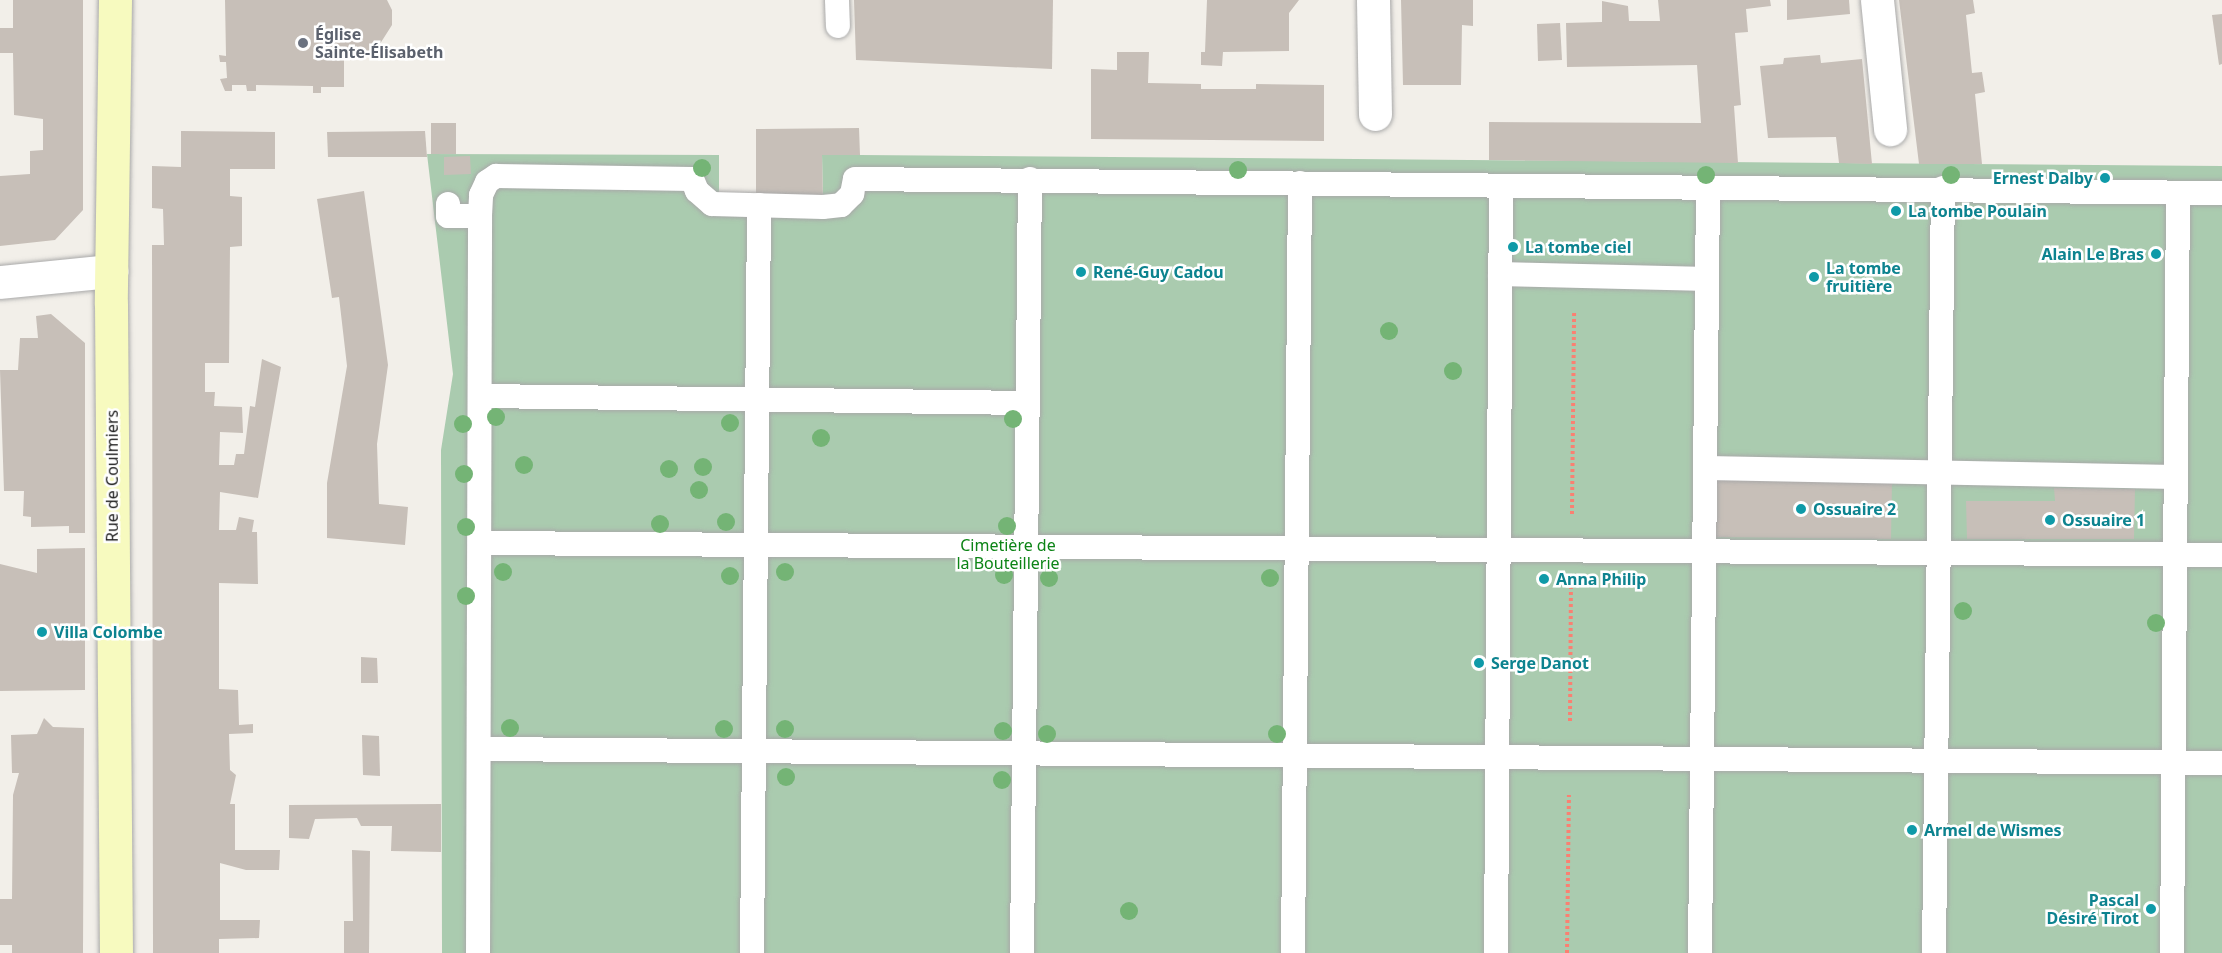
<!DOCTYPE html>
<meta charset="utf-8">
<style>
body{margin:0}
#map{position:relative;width:2222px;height:953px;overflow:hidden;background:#f2efe9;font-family:"Noto Sans",sans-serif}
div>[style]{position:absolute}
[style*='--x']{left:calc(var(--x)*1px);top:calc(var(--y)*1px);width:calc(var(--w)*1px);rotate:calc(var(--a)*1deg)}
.cemetery>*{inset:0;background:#aacbaf}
.building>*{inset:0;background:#c7bfb8}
.path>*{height:4px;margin-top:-2px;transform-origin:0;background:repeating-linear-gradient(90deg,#fa8072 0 3px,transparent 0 6px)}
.roads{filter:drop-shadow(0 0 2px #a9a9a9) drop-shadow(0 0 2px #a9a9a9)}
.lane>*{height:24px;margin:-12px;padding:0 12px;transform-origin:12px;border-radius:12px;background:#fff}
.street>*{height:33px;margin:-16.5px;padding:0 16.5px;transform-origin:16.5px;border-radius:16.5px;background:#fff}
.secondary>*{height:33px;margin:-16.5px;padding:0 16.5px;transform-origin:16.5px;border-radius:16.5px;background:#f7fabf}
.trees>*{width:18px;height:18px;margin:-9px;border-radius:50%;background:#74b475}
.dots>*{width:16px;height:16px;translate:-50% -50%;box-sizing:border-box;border:3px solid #fff;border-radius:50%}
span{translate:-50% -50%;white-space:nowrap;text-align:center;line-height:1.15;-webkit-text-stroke:5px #fff;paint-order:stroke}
.worship-label{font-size:16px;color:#5b616d;font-weight:700}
.left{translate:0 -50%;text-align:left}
.culture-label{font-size:16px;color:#0d838f;font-weight:700}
.right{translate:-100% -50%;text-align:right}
.street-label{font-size:16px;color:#222}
.park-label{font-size:16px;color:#0c8416}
</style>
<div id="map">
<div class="cemetery">
<i style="clip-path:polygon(427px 154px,719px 155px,719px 200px,823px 201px,822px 155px,860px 155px,2222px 166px,2222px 953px,442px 953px,441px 450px,453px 374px)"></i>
</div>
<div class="building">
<i style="clip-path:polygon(13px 0,83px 0,83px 210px,55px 240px,0 246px,0 176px,30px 174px,30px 151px,43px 150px,43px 119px,14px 115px,13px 53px,0 53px,0 28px,13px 28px)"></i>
<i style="clip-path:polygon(225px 0,387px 0,392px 10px,392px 25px,378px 47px,363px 55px,344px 56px,344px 87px,321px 87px,321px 93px,313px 93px,313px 86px,256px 85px,256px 91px,247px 91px,246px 85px,232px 85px,232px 91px,225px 91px,220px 79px,227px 78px,226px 62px,220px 62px,219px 55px,226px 56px)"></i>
<i style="clip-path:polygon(854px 0,1053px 0,1052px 69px,856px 60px)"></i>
<i style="clip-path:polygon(1207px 0,1299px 0,1289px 13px,1289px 51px,1223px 52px,1222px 66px,1201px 65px,1201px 52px,1205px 52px)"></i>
<i style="clip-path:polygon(1401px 0,1473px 0,1473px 26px,1462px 25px,1461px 85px,1403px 85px)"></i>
<i style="clip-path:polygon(1658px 0,1770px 0,1771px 6px,1746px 9px,1748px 32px,1735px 33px,1741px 105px,1734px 106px,1738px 163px,1489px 160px,1489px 122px,1701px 123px,1697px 65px,1567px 67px,1566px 23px,1602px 22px,1602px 1px,1628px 6px,1629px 21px,1660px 21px)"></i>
<i style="clip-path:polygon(1787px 0,1849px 0,1850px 14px,1787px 20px)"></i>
<i style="clip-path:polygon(1899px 0,1973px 0,1975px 13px,1966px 15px,1972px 73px,1982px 72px,1985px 92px,1975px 94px,1982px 164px,1919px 164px)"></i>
<i style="clip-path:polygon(2222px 14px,2222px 64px,2219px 65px,2212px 15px)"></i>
<i style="clip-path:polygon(1560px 23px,1562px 60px,1538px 61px,1537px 24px)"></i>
<i style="clip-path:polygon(1117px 52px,1149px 52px,1148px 83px,1201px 84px,1201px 89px,1256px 89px,1256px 84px,1324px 85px,1324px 141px,1091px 139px,1091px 69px,1117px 70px)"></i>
<i style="clip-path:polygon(1820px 55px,1821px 63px,1862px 59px,1872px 164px,1839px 163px,1836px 137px,1768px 138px,1760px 66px,1783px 64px,1784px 58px)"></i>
<i style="clip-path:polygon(431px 123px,456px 123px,456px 154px,431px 154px)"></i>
<i style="clip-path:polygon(859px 128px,860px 155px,822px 155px,823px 201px,756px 201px,756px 129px)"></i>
<i style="clip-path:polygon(181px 131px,275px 132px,275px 169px,230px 169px,230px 196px,242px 197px,242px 246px,230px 247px,229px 363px,205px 363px,205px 392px,215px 392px,214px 406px,242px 407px,243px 433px,220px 432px,219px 465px,234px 465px,236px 454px,244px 454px,250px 406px,255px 407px,262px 359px,281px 367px,258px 498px,220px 492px,219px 530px,236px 530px,239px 517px,254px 520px,252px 532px,257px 532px,258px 584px,219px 583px,219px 689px,238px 690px,239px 725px,253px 724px,253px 733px,229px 734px,230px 770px,236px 775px,230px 804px,235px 804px,235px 850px,280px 850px,279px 870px,246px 870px,220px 863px,220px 920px,260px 920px,259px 938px,219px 939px,219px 953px,153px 953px,152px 245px,164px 245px,163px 209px,152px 208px,152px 166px,181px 167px)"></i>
<i style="clip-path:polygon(425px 131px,427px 157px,328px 157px,327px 132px)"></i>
<i style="clip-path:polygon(470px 156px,471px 174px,444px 175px,444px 157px)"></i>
<i style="clip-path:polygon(364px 191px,388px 365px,377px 444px,379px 504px,408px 507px,405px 545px,327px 538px,327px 483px,347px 366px,339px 297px,332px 298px,317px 199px)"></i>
<i style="clip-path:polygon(51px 314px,85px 343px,85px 533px,69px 533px,69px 526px,31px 527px,31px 517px,23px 516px,24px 491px,4px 491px,0 370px,18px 370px,20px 338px,38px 338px,36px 316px)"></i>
<i style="clip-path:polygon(1711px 478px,1892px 481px,1891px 539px,1711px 537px)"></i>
<i style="clip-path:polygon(2054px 488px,2135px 489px,2134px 539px,1967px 539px,1966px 501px,2055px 501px)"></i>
<i style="clip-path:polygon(85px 548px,85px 690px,0 691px,0 564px,37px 573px,37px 549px)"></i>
<i style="clip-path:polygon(361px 657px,377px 658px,378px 683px,361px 683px)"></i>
<i style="clip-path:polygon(44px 718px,53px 727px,84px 728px,83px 953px,12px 953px,12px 945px,0 945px,0 899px,12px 899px,13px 795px,19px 773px,12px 773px,11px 735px,37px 734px)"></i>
<i style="clip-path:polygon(362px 735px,379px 736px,380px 776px,363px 775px)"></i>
<i style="clip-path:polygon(441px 804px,441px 852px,391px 851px,392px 826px,361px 826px,357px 818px,315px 819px,309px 839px,289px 838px,289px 805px)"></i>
<i style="clip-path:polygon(352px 850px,370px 851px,369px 953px,344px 953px,344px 921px,353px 921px)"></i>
</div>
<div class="path">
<i style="--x:1572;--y:514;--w:202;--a:-89.4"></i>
<i style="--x:1570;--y:721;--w:133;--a:-89.6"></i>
<i style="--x:1567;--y:953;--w:158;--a:-89.3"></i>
</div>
<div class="roads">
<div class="lane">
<i style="--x:837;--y:0;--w:26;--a:88"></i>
<i style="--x:448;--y:204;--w:12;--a:90"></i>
<i style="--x:448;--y:216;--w:32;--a:0"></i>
<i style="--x:1500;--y:274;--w:207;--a:1.4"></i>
<i style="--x:480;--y:396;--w:548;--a:0.73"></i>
<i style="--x:1706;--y:468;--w:470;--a:1.1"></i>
<i style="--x:480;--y:543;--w:1742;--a:0.39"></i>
<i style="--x:479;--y:749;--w:1743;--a:0.46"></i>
<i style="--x:478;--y:953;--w:737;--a:-89.84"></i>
<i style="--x:480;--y:216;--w:21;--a:-87"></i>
<i style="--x:481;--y:195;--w:14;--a:-65"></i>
<i style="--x:487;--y:182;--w:11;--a:-34"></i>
<i style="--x:496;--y:176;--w:196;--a:0.9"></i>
<i style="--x:692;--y:179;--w:13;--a:67"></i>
<i style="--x:697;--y:191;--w:20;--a:41"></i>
<i style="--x:712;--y:204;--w:111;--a:1.5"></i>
<i style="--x:823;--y:207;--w:18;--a:-6"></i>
<i style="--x:841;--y:205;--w:16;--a:-45"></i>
<i style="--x:852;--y:194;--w:15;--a:-79"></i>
<i style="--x:855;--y:179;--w:1367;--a:0.59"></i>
<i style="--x:752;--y:953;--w:748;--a:-89.46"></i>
<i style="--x:1022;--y:953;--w:774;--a:-89.41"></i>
<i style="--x:1293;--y:953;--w:770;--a:-89.48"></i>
<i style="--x:1496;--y:953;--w:767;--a:-89.63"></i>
<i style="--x:1700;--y:953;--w:765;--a:-89.4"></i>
<i style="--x:1934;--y:953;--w:765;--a:-89.33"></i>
<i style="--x:2172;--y:953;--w:759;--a:-89.55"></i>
</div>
<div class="street">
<i style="--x:1373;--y:0;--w:114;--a:89"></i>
<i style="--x:1877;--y:0;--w:130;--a:84.2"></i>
<i style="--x:0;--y:282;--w:112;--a:-5.7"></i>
</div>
<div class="secondary">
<i style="--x:115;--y:0;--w:304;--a:90.8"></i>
<i style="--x:111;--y:304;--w:649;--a:89.56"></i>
</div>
</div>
<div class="trees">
<i style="left:702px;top:168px"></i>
<i style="left:1238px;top:170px"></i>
<i style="left:1706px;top:175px"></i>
<i style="left:1951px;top:175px"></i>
<i style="left:1389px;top:331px"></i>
<i style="left:1453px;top:371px"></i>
<i style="left:496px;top:417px"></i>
<i style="left:1013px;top:419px"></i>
<i style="left:730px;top:423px"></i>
<i style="left:463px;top:424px"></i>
<i style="left:821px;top:438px"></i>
<i style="left:524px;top:465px"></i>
<i style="left:703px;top:467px"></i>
<i style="left:669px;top:469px"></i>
<i style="left:464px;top:474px"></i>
<i style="left:699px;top:490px"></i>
<i style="left:726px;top:522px"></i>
<i style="left:660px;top:524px"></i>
<i style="left:1007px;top:526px"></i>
<i style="left:466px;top:527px"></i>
<i style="left:503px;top:572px"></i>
<i style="left:785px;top:572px"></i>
<i style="left:1004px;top:575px"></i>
<i style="left:730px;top:576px"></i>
<i style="left:1049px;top:578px"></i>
<i style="left:1270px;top:578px"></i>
<i style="left:466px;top:596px"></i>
<i style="left:1963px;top:611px"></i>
<i style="left:2156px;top:623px"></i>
<i style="left:510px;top:728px"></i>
<i style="left:724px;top:729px"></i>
<i style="left:785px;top:729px"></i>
<i style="left:1003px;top:731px"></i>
<i style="left:1047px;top:734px"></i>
<i style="left:1277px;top:734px"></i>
<i style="left:786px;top:777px"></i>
<i style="left:1002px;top:780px"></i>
<i style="left:1129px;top:911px"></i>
</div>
<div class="dots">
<i style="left:303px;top:43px;background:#6b7280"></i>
<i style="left:2105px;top:178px;background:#0f9aa8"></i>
<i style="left:1896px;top:211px;background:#0f9aa8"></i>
<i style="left:1513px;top:247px;background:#0f9aa8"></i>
<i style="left:2156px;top:254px;background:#0f9aa8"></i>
<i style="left:1081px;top:272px;background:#0f9aa8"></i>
<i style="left:1814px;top:277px;background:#0f9aa8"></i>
<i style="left:1801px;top:509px;background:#0f9aa8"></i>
<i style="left:2050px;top:520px;background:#0f9aa8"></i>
<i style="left:1544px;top:579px;background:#0f9aa8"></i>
<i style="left:42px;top:632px;background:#0f9aa8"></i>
<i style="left:1479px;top:663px;background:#0f9aa8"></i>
<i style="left:1912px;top:830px;background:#0f9aa8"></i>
<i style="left:2151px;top:909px;background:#0f9aa8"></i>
</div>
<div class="worship-label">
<span class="left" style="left:315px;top:43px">Église<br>Sainte-Élisabeth</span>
</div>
<div class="culture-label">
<span class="right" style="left:2093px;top:178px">Ernest Dalby</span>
<span class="left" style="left:1908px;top:211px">La tombe Poulain</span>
<span class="left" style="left:1525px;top:247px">La tombe ciel</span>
<span class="right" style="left:2144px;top:254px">Alain Le Bras</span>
<span class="left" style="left:1826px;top:277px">La tombe<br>fruitière</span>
<span class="left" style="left:1093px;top:272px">René-Guy Cadou</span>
<span class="left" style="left:1813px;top:509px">Ossuaire 2</span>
<span class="left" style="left:2062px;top:520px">Ossuaire 1</span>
<span class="left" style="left:1556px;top:579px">Anna Philip</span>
<span class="left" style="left:54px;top:632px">Villa Colombe</span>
<span class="left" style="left:1491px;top:663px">Serge Danot</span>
<span class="left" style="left:1924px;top:830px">Armel de Wismes</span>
<span class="right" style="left:2139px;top:909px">Pascal<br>Désiré Tirot</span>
</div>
<div class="street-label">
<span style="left:112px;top:476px;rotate:-90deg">Rue de Coulmiers</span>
</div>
<div class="park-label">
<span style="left:1008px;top:554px">Cimetière de<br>la Bouteillerie</span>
</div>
</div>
